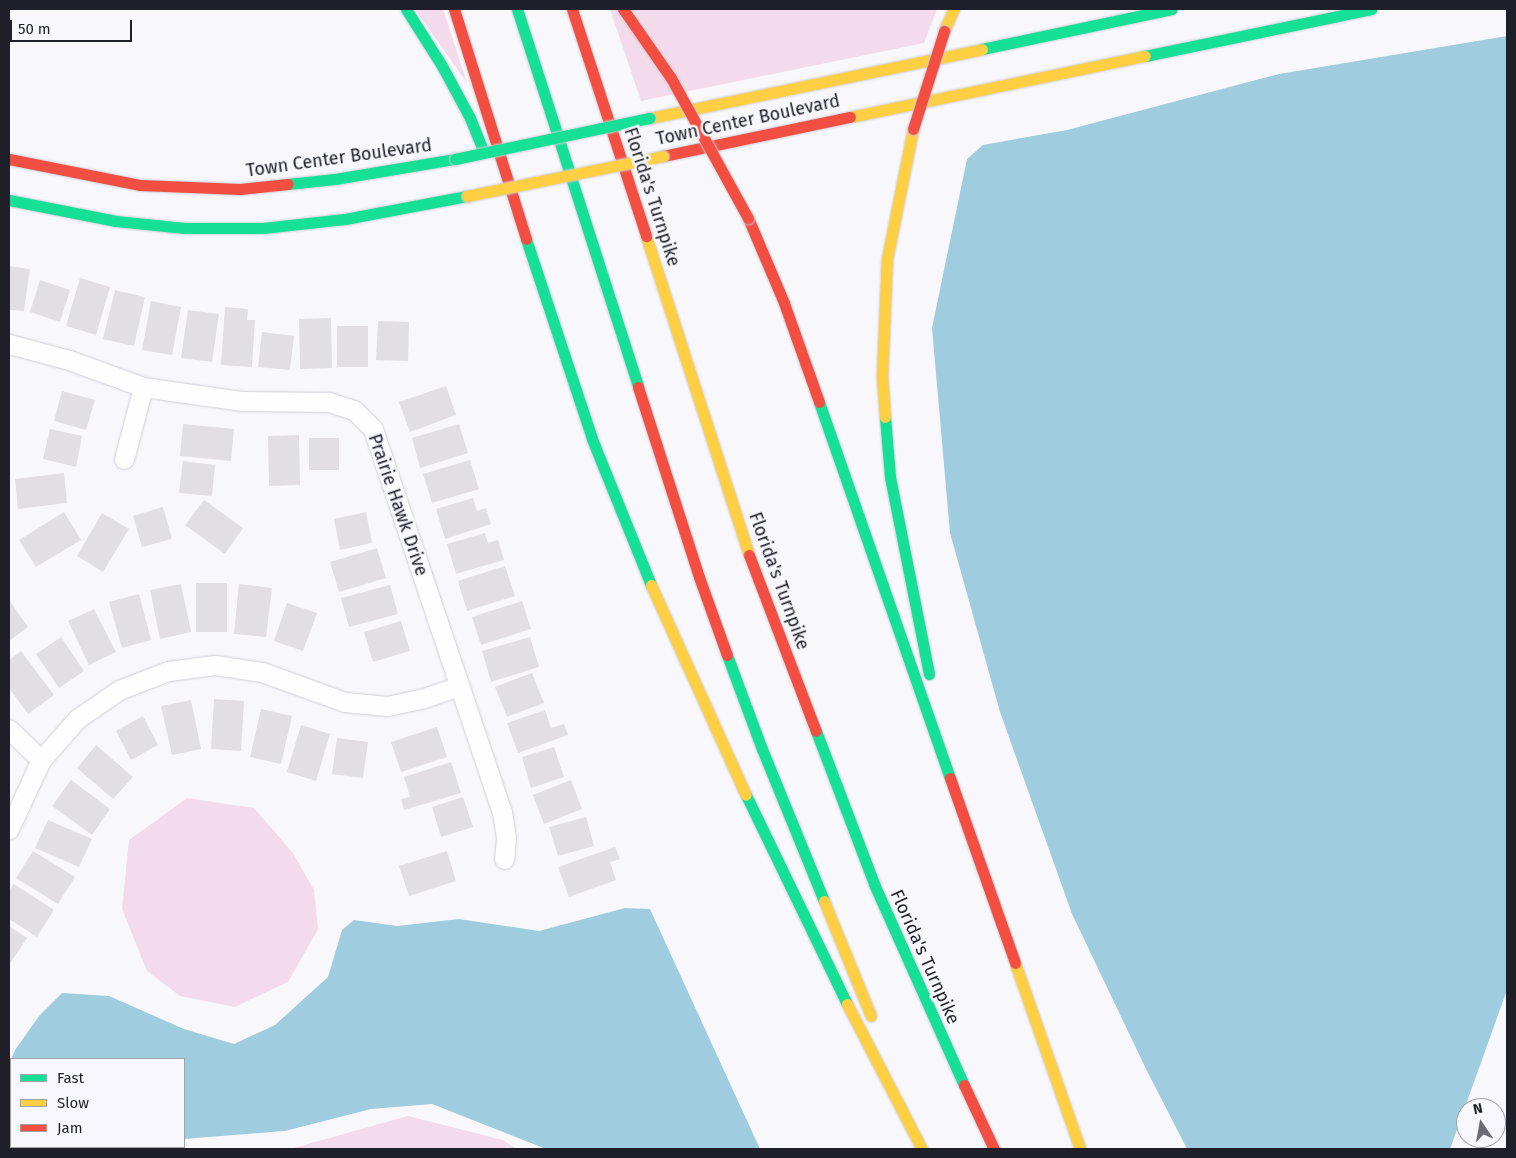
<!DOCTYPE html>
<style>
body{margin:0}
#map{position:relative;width:1516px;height:1158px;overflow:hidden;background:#f8f8fc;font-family:"Fira Sans",sans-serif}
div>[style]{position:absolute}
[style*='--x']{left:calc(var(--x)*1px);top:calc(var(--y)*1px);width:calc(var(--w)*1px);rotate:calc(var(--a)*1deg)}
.green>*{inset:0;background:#f3dbec}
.water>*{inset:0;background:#a0cce0}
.building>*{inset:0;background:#e1dee4}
.roads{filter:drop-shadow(0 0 1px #cdcdd4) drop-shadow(0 0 1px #cdcdd4)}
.street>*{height:19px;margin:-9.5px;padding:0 9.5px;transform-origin:9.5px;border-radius:9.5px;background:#fefeff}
.fast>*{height:11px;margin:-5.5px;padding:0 5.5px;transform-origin:5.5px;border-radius:5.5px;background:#16e098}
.slow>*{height:11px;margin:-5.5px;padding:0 5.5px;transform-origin:5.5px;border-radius:5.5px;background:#ffcf43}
.jam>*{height:11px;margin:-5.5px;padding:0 5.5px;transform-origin:5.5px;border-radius:5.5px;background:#f24e42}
.bridges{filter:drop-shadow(0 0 1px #cdcdd4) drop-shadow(0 0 1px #cdcdd4)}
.fast-bridge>*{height:11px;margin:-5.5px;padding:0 5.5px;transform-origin:5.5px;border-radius:5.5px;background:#16e098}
.slow-bridge>*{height:11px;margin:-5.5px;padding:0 5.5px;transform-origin:5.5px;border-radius:5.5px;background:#ffcf43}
.jam-bridge>*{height:11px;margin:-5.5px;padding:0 5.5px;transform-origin:5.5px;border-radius:5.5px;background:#f24e42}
span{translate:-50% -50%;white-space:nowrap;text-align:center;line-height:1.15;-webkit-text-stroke:5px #f7f7fd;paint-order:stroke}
.street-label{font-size:18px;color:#1f1f29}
.frame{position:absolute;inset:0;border:10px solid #1f1f29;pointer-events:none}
.legend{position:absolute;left:10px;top:1058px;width:175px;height:90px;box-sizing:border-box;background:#f7f7fd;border:1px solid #a1a1a8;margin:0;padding:6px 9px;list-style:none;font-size:15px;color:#1f1f29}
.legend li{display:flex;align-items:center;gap:10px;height:25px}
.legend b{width:25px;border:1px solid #a1a1a8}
.north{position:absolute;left:1456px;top:1098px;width:50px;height:50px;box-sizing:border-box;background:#f7f7fd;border:1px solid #a1a1a8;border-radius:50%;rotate:348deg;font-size:14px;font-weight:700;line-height:20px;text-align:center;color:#1f1f29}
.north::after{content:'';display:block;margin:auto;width:18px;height:22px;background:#6b6b73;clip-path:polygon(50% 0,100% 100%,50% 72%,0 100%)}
.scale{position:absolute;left:10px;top:20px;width:122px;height:22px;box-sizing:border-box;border:2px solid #1f1f29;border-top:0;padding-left:6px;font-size:15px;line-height:18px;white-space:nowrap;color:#1f1f29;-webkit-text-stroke:4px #f7f7fd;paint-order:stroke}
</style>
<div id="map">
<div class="green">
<i style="clip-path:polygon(415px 9px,443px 9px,467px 83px)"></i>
<i style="clip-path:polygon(610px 9px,937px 9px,924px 43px,641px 101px)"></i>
<i style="clip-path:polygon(187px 798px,254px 808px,293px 853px,314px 890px,318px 929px,288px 982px,235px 1007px,180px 996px,147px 971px,122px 909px,129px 840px)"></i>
<i style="clip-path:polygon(408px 1116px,503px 1140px,516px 1149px,290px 1149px)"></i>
</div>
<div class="water">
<i style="clip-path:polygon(1507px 36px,1507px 990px,1450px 1149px,1187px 1149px,1146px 1069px,1072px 914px,1000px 712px,950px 533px,932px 328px,967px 159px,983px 145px,1067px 130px,1279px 74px)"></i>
<i style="clip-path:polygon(625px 908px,650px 909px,760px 1149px,546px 1149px,432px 1104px,371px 1109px,285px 1131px,184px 1139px,184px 1059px,11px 1059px,11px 1080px,9px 1075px,9px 1064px,15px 1050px,39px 1016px,62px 993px,109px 996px,184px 1029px,234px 1044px,275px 1025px,328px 977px,342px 930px,354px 920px,397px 926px,459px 919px,539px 931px)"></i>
</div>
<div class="building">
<i style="clip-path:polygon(9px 266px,30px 269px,24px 311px,9px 310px)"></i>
<i style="clip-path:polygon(80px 278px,110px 287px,96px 335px,66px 326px)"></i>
<i style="clip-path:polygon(40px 280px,70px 290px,60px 322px,30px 312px)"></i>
<i style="clip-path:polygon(115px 290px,145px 297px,134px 346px,103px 339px)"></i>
<i style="clip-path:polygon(151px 301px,181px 307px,172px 355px,142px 350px)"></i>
<i style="clip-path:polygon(225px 307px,248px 309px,247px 320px,255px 320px,252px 367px,221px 365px)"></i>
<i style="clip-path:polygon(188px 310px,219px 314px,212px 362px,181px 358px)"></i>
<i style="clip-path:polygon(331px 318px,332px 368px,300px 369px,299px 319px)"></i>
<i style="clip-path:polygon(378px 321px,409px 322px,408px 361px,376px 360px)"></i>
<i style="clip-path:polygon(337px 326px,368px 326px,368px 367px,337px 367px)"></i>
<i style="clip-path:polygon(262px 332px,294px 336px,290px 370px,258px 367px)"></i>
<i style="clip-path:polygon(446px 386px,456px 415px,410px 432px,399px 402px)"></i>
<i style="clip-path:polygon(62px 391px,95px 400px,86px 430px,54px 421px)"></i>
<i style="clip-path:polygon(183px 424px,234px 429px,231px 461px,180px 456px)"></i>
<i style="clip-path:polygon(459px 424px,468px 453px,420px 468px,412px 438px)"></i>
<i style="clip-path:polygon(50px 429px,82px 436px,76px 467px,43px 459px)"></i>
<i style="clip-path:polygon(299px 435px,300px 485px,269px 486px,268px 436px)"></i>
<i style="clip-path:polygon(309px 438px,339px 438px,339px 470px,309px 470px)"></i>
<i style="clip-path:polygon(470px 460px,479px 489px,432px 503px,423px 474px)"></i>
<i style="clip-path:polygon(183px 461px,215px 465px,212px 496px,179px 493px)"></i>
<i style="clip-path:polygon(64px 473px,67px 503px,18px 509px,15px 479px)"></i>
<i style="clip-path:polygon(473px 498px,477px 511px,486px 508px,491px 524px,445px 539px,436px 509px)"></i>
<i style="clip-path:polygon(204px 500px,243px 528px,225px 554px,185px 525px)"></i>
<i style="clip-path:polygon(163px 507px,172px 539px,142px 547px,133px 516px)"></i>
<i style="clip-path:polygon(64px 512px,81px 540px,36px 567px,19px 540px)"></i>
<i style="clip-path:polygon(366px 512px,372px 543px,340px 550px,334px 519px)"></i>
<i style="clip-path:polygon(102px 513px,129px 529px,103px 572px,77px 556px)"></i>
<i style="clip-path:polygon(485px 533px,488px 543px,498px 540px,504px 560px,456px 574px,447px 544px)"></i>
<i style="clip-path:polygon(377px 548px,386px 578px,339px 592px,330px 562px)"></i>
<i style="clip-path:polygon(505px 566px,515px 596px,467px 611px,458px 581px)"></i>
<i style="clip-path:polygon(196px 583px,227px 583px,227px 632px,196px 632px)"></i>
<i style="clip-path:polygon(181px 584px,191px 632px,160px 639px,150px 590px)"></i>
<i style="clip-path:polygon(239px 584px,272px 588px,266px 637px,234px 634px)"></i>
<i style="clip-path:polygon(390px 585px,398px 614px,349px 627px,341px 598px)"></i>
<i style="clip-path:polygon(139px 594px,151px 640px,122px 648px,109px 602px)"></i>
<i style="clip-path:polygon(9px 600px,28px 627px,9px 641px)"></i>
<i style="clip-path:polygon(522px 601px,531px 629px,481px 645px,472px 617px)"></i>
<i style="clip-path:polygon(287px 603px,317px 613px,303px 651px,274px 641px)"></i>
<i style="clip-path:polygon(94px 609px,116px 652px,89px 665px,68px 621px)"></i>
<i style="clip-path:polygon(401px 621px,410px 651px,373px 662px,364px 632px)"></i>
<i style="clip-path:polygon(61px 637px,84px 671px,59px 688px,36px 654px)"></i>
<i style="clip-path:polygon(530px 637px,539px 667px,491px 682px,482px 651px)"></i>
<i style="clip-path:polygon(21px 651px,54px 695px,28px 714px,9px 688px,9px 660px)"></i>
<i style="clip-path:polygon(532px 673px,544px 703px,507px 717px,495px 687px)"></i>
<i style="clip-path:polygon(214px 699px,244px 701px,241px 751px,211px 749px)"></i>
<i style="clip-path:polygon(191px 700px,201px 749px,172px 755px,161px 706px)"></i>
<i style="clip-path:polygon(261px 709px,292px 716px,281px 764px,250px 757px)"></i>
<i style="clip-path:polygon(545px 710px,551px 728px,564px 724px,568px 735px,518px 753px,507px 723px)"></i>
<i style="clip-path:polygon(143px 716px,158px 745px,131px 760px,116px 731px)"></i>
<i style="clip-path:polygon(301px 725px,330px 734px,316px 781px,287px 772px)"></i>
<i style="clip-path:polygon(437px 727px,447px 757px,401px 772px,391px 742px)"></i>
<i style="clip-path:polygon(337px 738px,368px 742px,363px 778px,332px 774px)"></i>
<i style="clip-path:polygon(96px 745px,133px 777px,113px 799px,77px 768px)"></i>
<i style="clip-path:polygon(554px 747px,564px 777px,531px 788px,522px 757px)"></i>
<i style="clip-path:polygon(451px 762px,461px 793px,404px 810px,401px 799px,410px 797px,404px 777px)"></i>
<i style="clip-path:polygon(71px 780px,110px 809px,92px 835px,52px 806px)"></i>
<i style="clip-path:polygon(571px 780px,582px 809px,544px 824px,533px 795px)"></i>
<i style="clip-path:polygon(463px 797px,473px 827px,441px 837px,432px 807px)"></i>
<i style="clip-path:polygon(586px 817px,594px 846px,558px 856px,549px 827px)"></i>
<i style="clip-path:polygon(48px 820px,92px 839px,79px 867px,35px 848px)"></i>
<i style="clip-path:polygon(615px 847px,620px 859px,610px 862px,616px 880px,569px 897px,558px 867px)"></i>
<i style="clip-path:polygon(33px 851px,75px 877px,58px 904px,16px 878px)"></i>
<i style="clip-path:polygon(447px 851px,456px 881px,409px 896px,399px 866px)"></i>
<i style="clip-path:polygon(14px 884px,54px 910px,37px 937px,9px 919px,9px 891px)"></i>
<i style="clip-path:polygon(9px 926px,27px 938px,9px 965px)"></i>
</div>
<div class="roads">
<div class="street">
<i style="--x:9;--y:344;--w:62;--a:14.9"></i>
<i style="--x:69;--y:360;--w:79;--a:20"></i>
<i style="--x:143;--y:387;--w:99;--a:8.1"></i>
<i style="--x:241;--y:401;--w:88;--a:0.7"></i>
<i style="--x:329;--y:402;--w:26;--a:18"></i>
<i style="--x:354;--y:410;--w:27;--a:45"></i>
<i style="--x:373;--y:429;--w:404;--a:71.4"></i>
<i style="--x:502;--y:812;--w:26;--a:81"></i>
<i style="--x:506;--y:838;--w:21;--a:95"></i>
<i style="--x:124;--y:459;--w:74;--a:-75.2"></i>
<i style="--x:9;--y:729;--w:45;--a:44.1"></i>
<i style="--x:9;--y:829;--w:76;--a:-65.1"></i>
<i style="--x:41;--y:760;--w:55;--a:-48.7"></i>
<i style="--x:77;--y:719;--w:51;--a:-34.6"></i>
<i style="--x:119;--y:690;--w:53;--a:-21.2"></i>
<i style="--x:168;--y:671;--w:47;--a:-7.3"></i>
<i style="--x:215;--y:665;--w:48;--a:8.5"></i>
<i style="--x:262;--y:672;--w:88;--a:19.9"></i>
<i style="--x:345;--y:702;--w:42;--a:5.4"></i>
<i style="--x:387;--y:706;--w:38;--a:-12"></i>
<i style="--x:424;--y:698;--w:37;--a:-19"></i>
</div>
<div class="fast">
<i style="--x:406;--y:9;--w:67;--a:57.7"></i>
<i style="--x:442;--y:66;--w:59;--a:61.7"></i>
<i style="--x:470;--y:118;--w:35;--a:68"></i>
<i style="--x:517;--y:9;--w:397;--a:72.2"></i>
<i style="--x:982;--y:49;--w:194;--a:-11.9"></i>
<i style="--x:1145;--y:56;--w:231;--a:-11.7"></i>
<i style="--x:288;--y:184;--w:47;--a:-6.1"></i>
<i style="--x:335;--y:179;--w:122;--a:-9.5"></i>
<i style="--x:9;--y:200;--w:109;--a:11.1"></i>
<i style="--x:116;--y:221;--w:69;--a:5.8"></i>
<i style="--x:185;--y:228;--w:78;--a:0"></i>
<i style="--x:263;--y:228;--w:82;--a:-6.3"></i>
<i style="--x:345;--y:219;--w:124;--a:-10.7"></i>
<i style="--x:526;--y:239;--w:211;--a:71.7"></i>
<i style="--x:592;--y:439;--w:157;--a:68"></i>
<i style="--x:819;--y:402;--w:398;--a:70.8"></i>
<i style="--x:885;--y:417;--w:60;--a:85.2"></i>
<i style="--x:890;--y:477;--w:201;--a:78.8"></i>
<i style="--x:727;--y:655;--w:100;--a:69.6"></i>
<i style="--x:762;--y:749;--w:164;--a:67.8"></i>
<i style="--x:816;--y:731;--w:164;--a:69.2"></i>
<i style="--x:874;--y:884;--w:220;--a:65.9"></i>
<i style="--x:746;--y:795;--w:232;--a:64.2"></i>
</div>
<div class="slow">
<i style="--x:944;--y:31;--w:24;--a:-66"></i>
<i style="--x:850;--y:117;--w:301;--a:-11.7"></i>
<i style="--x:650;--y:118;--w:339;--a:-11.7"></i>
<i style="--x:646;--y:236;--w:335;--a:72.1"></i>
<i style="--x:885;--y:417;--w:41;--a:-94.2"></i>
<i style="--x:882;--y:376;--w:117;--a:-87.6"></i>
<i style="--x:887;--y:259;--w:133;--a:-78.7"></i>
<i style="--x:651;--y:585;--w:230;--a:65.7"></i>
<i style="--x:824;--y:901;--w:124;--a:67.8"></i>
<i style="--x:1015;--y:963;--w:197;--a:70.7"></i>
<i style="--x:847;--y:1004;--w:163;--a:62.7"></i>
</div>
<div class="jam">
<i style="--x:454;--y:9;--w:241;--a:72.6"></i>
<i style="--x:572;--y:9;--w:239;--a:71.9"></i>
<i style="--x:663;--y:156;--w:191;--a:-11.8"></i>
<i style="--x:9;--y:159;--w:134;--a:11.2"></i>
<i style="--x:140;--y:185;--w:100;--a:2.3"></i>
<i style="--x:240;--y:189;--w:48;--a:-5.9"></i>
<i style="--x:748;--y:218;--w:92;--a:67"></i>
<i style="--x:784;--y:303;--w:105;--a:70.5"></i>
<i style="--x:638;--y:387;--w:200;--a:72.2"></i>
<i style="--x:699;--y:577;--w:83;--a:70.3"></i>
<i style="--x:749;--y:555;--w:188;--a:69.2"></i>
<i style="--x:950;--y:778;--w:196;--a:70.6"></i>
<i style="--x:964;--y:1085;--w:71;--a:64.9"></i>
</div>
</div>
<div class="bridges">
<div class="fast-bridge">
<i style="--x:455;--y:159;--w:199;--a:-11.9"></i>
</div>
<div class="slow-bridge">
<i style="--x:467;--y:196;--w:200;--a:-11.5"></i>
</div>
<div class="jam-bridge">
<i style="--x:623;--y:9;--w:84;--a:55.2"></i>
<i style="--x:671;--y:78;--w:160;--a:61.2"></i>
<i style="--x:913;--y:129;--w:103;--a:-72.4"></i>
</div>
</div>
<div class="street-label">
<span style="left:748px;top:120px;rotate:-12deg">Town Center Boulevard</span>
<span style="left:339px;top:158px;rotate:-8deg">Town Center Boulevard</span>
<span style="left:652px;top:197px;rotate:72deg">Florida's Turnpike</span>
<span style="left:398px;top:505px;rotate:71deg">Prairie Hawk Drive</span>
<span style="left:779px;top:581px;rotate:70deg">Florida's Turnpike</span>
<span style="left:925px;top:957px;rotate:66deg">Florida's Turnpike</span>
</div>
<div class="frame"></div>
<ul class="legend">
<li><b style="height:6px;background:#16e098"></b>Fast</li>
<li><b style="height:6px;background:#ffcf43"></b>Slow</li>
<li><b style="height:6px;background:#f24e42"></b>Jam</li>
</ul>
<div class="north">N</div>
<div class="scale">50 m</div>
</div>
